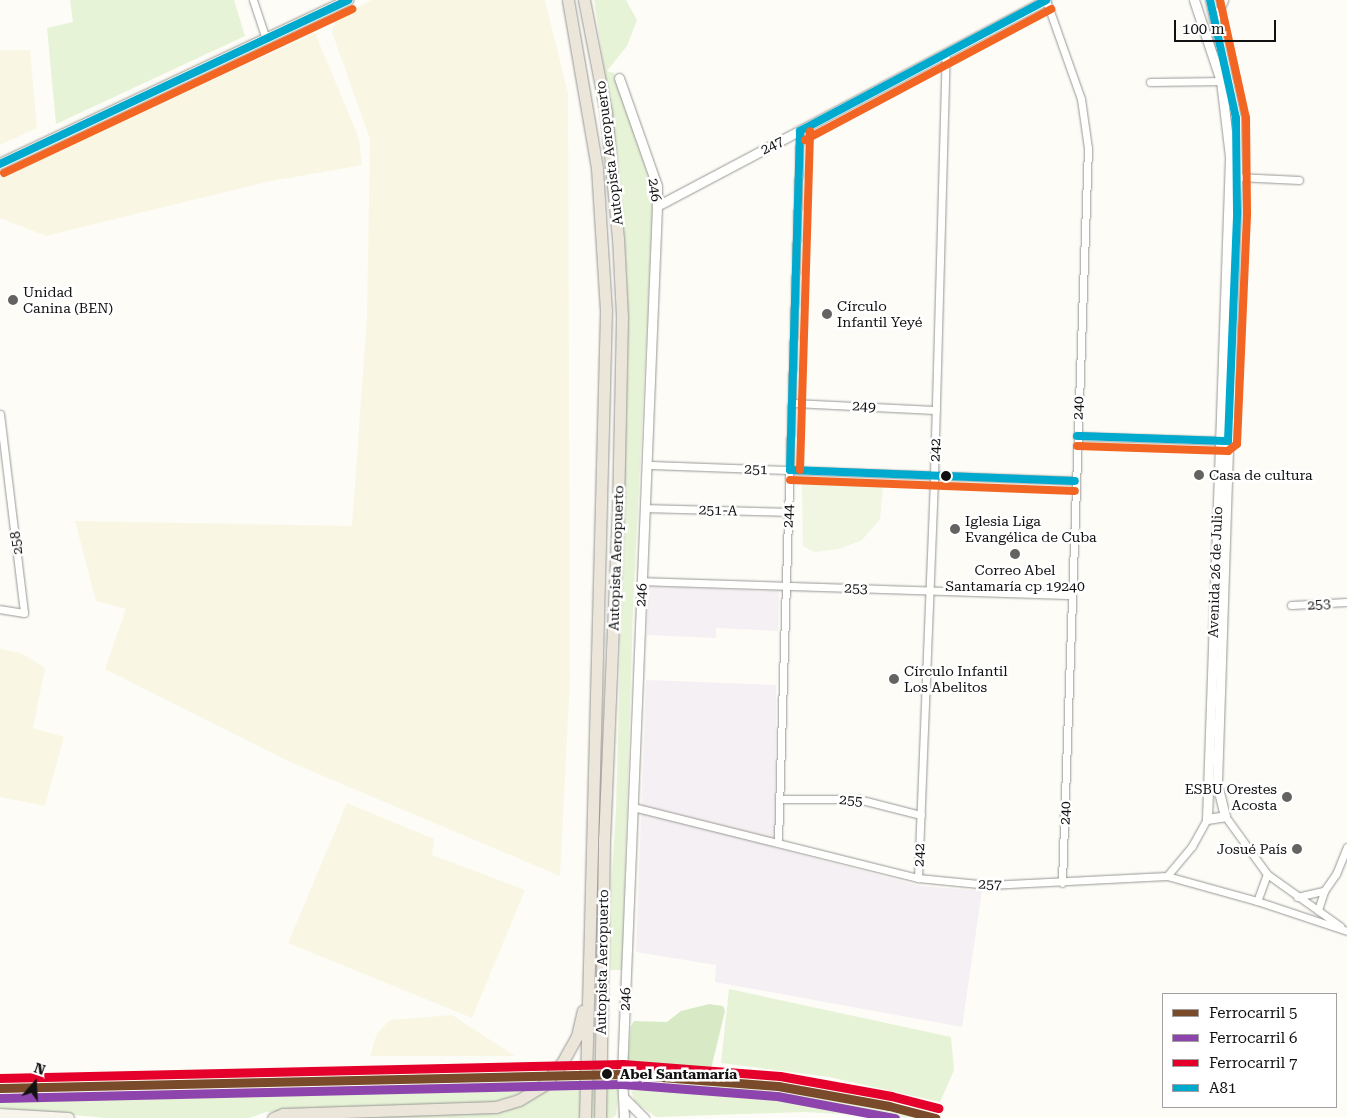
<!DOCTYPE html>
<meta charset="utf-8">
<style>
body{margin:0}
#map{position:relative;width:1347px;height:1118px;overflow:hidden;background:#fdfcf7;font-family:"Roboto Serif",serif}
div>[style]{position:absolute}
[style*='--x']{left:calc(var(--x)*1px);top:calc(var(--y)*1px);width:calc(var(--w)*1px);rotate:calc(var(--a)*1deg)}
.industrial>*{inset:0;background:#f5f0f3}
.farmland>*{inset:0;background:#f9f7e4}
.green>*{inset:0;background:#e7f3d7}
.forest>*{inset:0;background:#d8eac5}
.pitch>*{inset:0;background:#f0f6e1}
.roads{filter:drop-shadow(0 0 1px #979795) drop-shadow(0 0 1px #979795)}
.minor>*{height:7px;margin:-3.5px;padding:0 3.5px;transform-origin:3.5px;border-radius:3.5px;background:#fffffe}
.tertiary>*{height:9px;margin:-4.5px;padding:0 4.5px;transform-origin:4.5px;border-radius:4.5px;background:#fffffe}
.secondary>*{height:10px;margin:-5px;padding:0 5px;transform-origin:5px;border-radius:5px;background:#f6f4eb}
.trunk>*{height:11px;margin:-5.5px;padding:0 5.5px;transform-origin:5.5px;border-radius:5.5px;background:#ece5da}
.bus-1>*{height:8px;margin:-4px;padding:0 4px;transform-origin:4px;border-radius:4px;background:#00a9ce}
.bus-2>*{height:8px;margin:-4px;padding:0 4px;transform-origin:4px;border-radius:4px;background:#f26522}
.rail-1>*{height:9px;margin:-4.5px;padding:0 4.5px;transform-origin:4.5px;border-radius:4.5px;background:#7a4b2a}
.rail-2>*{height:9px;margin:-4.5px;padding:0 4.5px;transform-origin:4.5px;border-radius:4.5px;background:#8e44ad}
.rail-3>*{height:9px;margin:-4.5px;padding:0 4.5px;transform-origin:4.5px;border-radius:4.5px;background:#e4002b}
.dots>*{width:14px;height:14px;translate:-50% -50%;box-sizing:border-box;border:2px solid #fff;border-radius:50%}
span{translate:-50% -50%;white-space:nowrap;text-align:center;line-height:1.15;-webkit-text-stroke:5px #fff;paint-order:stroke}
.street-label{font-size:14px;color:#111}
.poi-label{font-size:14px;color:#111}
.left{translate:0 -50%;text-align:left}
.right{translate:-100% -50%;text-align:right}
.stop-label{font-size:14px;color:#111;font-weight:700}
.legend{position:absolute;left:1162px;top:993px;width:175px;height:115px;box-sizing:border-box;background:#fff;border:1px solid #a0a0a0;margin:0;padding:6px 9px;list-style:none;font-size:15px;color:#111}
.legend li{display:flex;align-items:center;gap:10px;height:25px}
.legend b{width:25px;border:1px solid #a0a0a0}
.north{position:absolute;left:10px;top:1058px;width:50px;height:50px;-webkit-text-stroke:4px #fff;paint-order:stroke;rotate:19deg;font-size:14px;font-weight:700;line-height:20px;text-align:center;color:#111}
.north::after{content:'';display:block;margin:auto;width:18px;height:22px;background:#111;clip-path:polygon(50% 0,100% 100%,50% 72%,0 100%)}
.scale{position:absolute;left:1174px;top:20px;width:102px;height:22px;box-sizing:border-box;border:2px solid #111;border-top:0;padding-left:6px;font-size:15px;line-height:18px;white-space:nowrap;color:#111;-webkit-text-stroke:4px #fff;paint-order:stroke}
</style>
<div id="map">
<div class="industrial">
<i style="clip-path:polygon(649px 586px,779px 591px,778px 631px,716px 628px,716px 638px,647px 635px)"></i>
<i style="clip-path:polygon(646px 680px,776px 685px,775px 848px,921px 886px,982px 891px,962px 1027px,715px 982px,716px 965px,636px 952px)"></i>
</div>
<div class="farmland">
<i style="clip-path:polygon(372px 0,545px 0,568px 93px,570px 679px,560px 876px,290px 762px,105px 669px,126px 609px,96px 601px,75px 521px,352px 526px,367px 316px,370px 139px,332px 32px,337px 18px)"></i>
<i style="clip-path:polygon(315px 33px,359px 138px,362px 165px,266px 182px,46px 236px,0 218px,0 177px)"></i>
<i style="clip-path:polygon(0 50px,30px 50px,37px 128px,0 145px)"></i>
<i style="clip-path:polygon(0 649px,21px 653px,45px 668px,33px 728px,64px 737px,45px 806px,0 797px)"></i>
<i style="clip-path:polygon(347px 803px,434px 839px,432px 855px,525px 890px,472px 1018px,288px 943px)"></i>
<i style="clip-path:polygon(452px 1015px,515px 1056px,370px 1056px,377px 1033px,390px 1020px)"></i>
</div>
<div class="green">
<i style="clip-path:polygon(70px 0,234px 0,245px 36px,56px 124px,47px 28px,73px 22px)"></i>
<i style="clip-path:polygon(594px 0,626px 0,637px 20px,627px 46px,607px 71px,614px 73px,651px 184px,653px 202px,633px 610px,622px 970px,606px 970px,616px 809px,628px 348px,627px 278px,620px 172px)"></i>
<i style="clip-path:polygon(729px 989px,951px 1037px,954px 1070px,940px 1102px,829px 1077px,721px 1063px)"></i>
<i style="clip-path:polygon(565px 1071px,620px 1071px,616px 1115px,612px 1118px,293px 1118px,495px 1112px,510px 1109px,537px 1096px)"></i>
<i style="clip-path:polygon(537px 1081px,525px 1092px,487px 1104px,266px 1112px,249px 1118px,106px 1118px,0 1108px,0 1094px,38px 1096px)"></i>
<i style="clip-path:polygon(628px 1081px,729px 1086px,826px 1098px,921px 1118px,804px 1112px,656px 1117px,635px 1102px)"></i>
</div>
<div class="forest">
<i style="clip-path:polygon(709px 1004px,723px 1006px,725px 1011px,710px 1073px,640px 1068px,628px 1059px,631px 1026px,634px 1021px,667px 1022px,681px 1011px)"></i>
</div>
<div class="pitch">
<i style="clip-path:polygon(802px 481px,883px 485px,880px 519px,862px 540px,839px 549px,814px 552px,803px 546px)"></i>
</div>
<div class="roads">
<div class="minor">
<i style="--x:253;--y:0;--w:41;--a:71.6"></i>
<i style="--x:1046;--y:0;--w:105;--a:70.5"></i>
<i style="--x:1081;--y:99;--w:49;--a:81.9"></i>
<i style="--x:1088;--y:148;--w:735;--a:92.03"></i>
<i style="--x:1216;--y:19;--w:21;--a:-67"></i>
<i style="--x:1150;--y:82;--w:75;--a:-0.8"></i>
<i style="--x:1237;--y:177;--w:62;--a:2.8"></i>
<i style="--x:792;--y:403;--w:144;--a:2.8"></i>
<i style="--x:0;--y:414;--w:200;--a:83.1"></i>
<i style="--x:24;--y:613;--w:24;--a:-171"></i>
<i style="--x:1077;--y:436;--w:147;--a:1.9"></i>
<i style="--x:648;--y:465;--w:427;--a:2.1"></i>
<i style="--x:646;--y:508;--w:143;--a:1.6"></i>
<i style="--x:641;--y:581;--w:430;--a:1.9"></i>
<i style="--x:1291;--y:605;--w:56;--a:-3.1"></i>
<i style="--x:780;--y:799;--w:78;--a:0"></i>
<i style="--x:858;--y:799;--w:65;--a:14.3"></i>
<i style="--x:633;--y:807;--w:294;--a:14"></i>
<i style="--x:918;--y:878;--w:71;--a:5.6"></i>
<i style="--x:989;--y:885;--w:178;--a:-2.9"></i>
<i style="--x:1167;--y:876;--w:93;--a:15.5"></i>
<i style="--x:1257;--y:901;--w:95;--a:18.4"></i>
<i style="--x:1225;--y:816;--w:72;--a:54.1"></i>
<i style="--x:1267;--y:874;--w:29;--a:110"></i>
<i style="--x:778;--y:841;--w:710;--a:-88.23"></i>
<i style="--x:1267;--y:874;--w:90;--a:35.5"></i>
<i style="--x:1167;--y:876;--w:39;--a:-50"></i>
<i style="--x:1192;--y:846;--w:31;--a:-61"></i>
<i style="--x:918;--y:878;--w:403;--a:-87.7"></i>
<i style="--x:934;--y:475;--w:422;--a:-88.4"></i>
<i style="--x:1297;--y:897;--w:28;--a:-13"></i>
<i style="--x:1324;--y:891;--w:21;--a:-55"></i>
<i style="--x:1336;--y:874;--w:29;--a:-68"></i>
<i style="--x:1318;--y:910;--w:20;--a:-72"></i>
</div>
<div class="tertiary">
<i style="--x:1194;--y:0;--w:85;--a:71.6"></i>
<i style="--x:1221;--y:81;--w:77;--a:83.2"></i>
<i style="--x:1230;--y:157;--w:662;--a:91.99"></i>
<i style="--x:1207;--y:819;--w:18;--a:-9"></i>
<i style="--x:1225;--y:816;--w:34;--a:-104"></i>
<i style="--x:1217;--y:783;--w:606;--a:-88.11"></i>
<i style="--x:1237;--y:177;--w:59;--a:-91"></i>
<i style="--x:1236;--y:118;--w:121;--a:-102.4"></i>
<i style="--x:619;--y:78;--w:114;--a:70.6"></i>
<i style="--x:657;--y:186;--w:20;--a:90"></i>
<i style="--x:657;--y:206;--w:869;--a:92.31"></i>
<i style="--x:622;--y:1074;--w:44;--a:87.4"></i>
<i style="--x:657;--y:206;--w:440;--a:-27.9"></i>
<i style="--x:623;--y:1097;--w:30;--a:45"></i>
</div>
<div class="secondary">
<i style="--x:0;--y:164;--w:385;--a:-25.2"></i>
<i style="--x:0;--y:1114;--w:69;--a:3.3"></i>
</div>
<div class="trunk">
<i style="--x:568;--y:0;--w:170;--a:80.2"></i>
<i style="--x:597;--y:168;--w:143;--a:86.4"></i>
<i style="--x:606;--y:311;--w:807;--a:91.49"></i>
<i style="--x:584;--y:0;--w:114;--a:78.9"></i>
<i style="--x:606;--y:112;--w:127;--a:84.6"></i>
<i style="--x:618;--y:238;--w:79;--a:87.1"></i>
<i style="--x:622;--y:317;--w:191;--a:91.2"></i>
<i style="--x:618;--y:508;--w:330;--a:92.4"></i>
<i style="--x:604;--y:838;--w:280;--a:90.8"></i>
<i style="--x:273;--y:1118;--w:11;--a:-22"></i>
<i style="--x:283;--y:1114;--w:213;--a:-1.9"></i>
<i style="--x:496;--y:1107;--w:24;--a:-17"></i>
<i style="--x:519;--y:1100;--w:29;--a:-31"></i>
<i style="--x:544;--y:1085;--w:28;--a:-51"></i>
<i style="--x:562;--y:1063;--w:31;--a:-61"></i>
<i style="--x:577;--y:1036;--w:26;--a:-77"></i>
</div>
</div>
<div class="bus-1">
<i style="--x:800;--y:131;--w:279;--a:-28"></i>
<i style="--x:0;--y:164;--w:385;--a:-25.2"></i>
<i style="--x:1077;--y:436;--w:151;--a:1.9"></i>
<i style="--x:1228;--y:441;--w:229;--a:-87.7"></i>
<i style="--x:1237;--y:212;--w:94;--a:-90.6"></i>
<i style="--x:1236;--y:118;--w:121;--a:-102.4"></i>
<i style="--x:790;--y:470;--w:339;--a:-88.3"></i>
<i style="--x:790;--y:470;--w:285;--a:2.2"></i>
</div>
<div class="bus-2">
<i style="--x:805;--y:140;--w:279;--a:-28"></i>
<i style="--x:4;--y:173;--w:385;--a:-25.2"></i>
<i style="--x:1077;--y:446;--w:151;--a:1.9"></i>
<i style="--x:1228;--y:451;--w:11;--a:-38"></i>
<i style="--x:1237;--y:444;--w:232;--a:-87.5"></i>
<i style="--x:1247;--y:212;--w:94;--a:-90.6"></i>
<i style="--x:1246;--y:118;--w:121;--a:-102.4"></i>
<i style="--x:800;--y:470;--w:339;--a:-88.3"></i>
<i style="--x:790;--y:480;--w:285;--a:2.2"></i>
</div>
<div class="rail-1">
<i style="--x:0;--y:1088;--w:622;--a:-1.29"></i>
<i style="--x:622;--y:1074;--w:156;--a:4.4"></i>
<i style="--x:778;--y:1086;--w:113;--a:10.2"></i>
<i style="--x:889;--y:1106;--w:48;--a:14.6"></i>
</div>
<div class="rail-2">
<i style="--x:0;--y:1098;--w:622;--a:-1.29"></i>
<i style="--x:622;--y:1084;--w:155;--a:4.4"></i>
<i style="--x:777;--y:1096;--w:120;--a:10.6"></i>
</div>
<div class="rail-3">
<i style="--x:0;--y:1078;--w:623;--a:-1.29"></i>
<i style="--x:623;--y:1064;--w:157;--a:4.4"></i>
<i style="--x:780;--y:1076;--w:113;--a:10.2"></i>
<i style="--x:891;--y:1096;--w:49;--a:14.3"></i>
</div>
<div class="dots">
<i style="left:13px;top:300px;background:#646362"></i>
<i style="left:827px;top:314px;background:#646362"></i>
<i style="left:1199px;top:475px;background:#646362"></i>
<i style="left:946px;top:476px;background:#111"></i>
<i style="left:955px;top:529px;background:#646362"></i>
<i style="left:1015px;top:554px;background:#646362"></i>
<i style="left:894px;top:679px;background:#646362"></i>
<i style="left:1287px;top:797px;background:#646362"></i>
<i style="left:1297px;top:849px;background:#646362"></i>
<i style="left:607px;top:1074px;background:#111"></i>
</div>
<div class="street-label">
<span style="left:772px;top:145px;rotate:-27deg">247</span>
<span style="left:609px;top:153px;rotate:-97deg">Autopista Aeropuerto</span>
<span style="left:655px;top:190px;rotate:82deg">246</span>
<span style="left:864px;top:406px;rotate:3deg">249</span>
<span style="left:1078px;top:408px;rotate:-88deg">240</span>
<span style="left:935px;top:450px;rotate:-88deg">242</span>
<span style="left:756px;top:469px;rotate:2deg">251</span>
<span style="left:718px;top:510px;rotate:2deg">251-A</span>
<span style="left:788px;top:516px;rotate:-88deg">244</span>
<span style="left:16px;top:543px;rotate:-97deg">258</span>
<span style="left:616px;top:558px;rotate:-88deg">Autopista Aeropuerto</span>
<span style="left:1215px;top:572px;rotate:-88deg">Avenida 26 de Julio</span>
<span style="left:856px;top:588px;rotate:2deg">253</span>
<span style="left:641px;top:595px;rotate:-87deg">246</span>
<span style="left:1319px;top:604px;rotate:-4deg">253</span>
<span style="left:851px;top:800px;rotate:5deg">255</span>
<span style="left:1065px;top:813px;rotate:-88deg">240</span>
<span style="left:919px;top:855px;rotate:-88deg">242</span>
<span style="left:990px;top:884px;rotate:2deg">257</span>
<span style="left:602px;top:962px;rotate:-89deg">Autopista Aeropuerto</span>
<span style="left:625px;top:999px;rotate:-88deg">246</span>
</div>
<div class="poi-label">
<span class="left" style="left:23px;top:300px">Unidad<br>Canina (BEN)</span>
<span class="left" style="left:837px;top:314px">Círculo<br>Infantil Yeyé</span>
<span class="left" style="left:1209px;top:475px">Casa de cultura</span>
<span class="left" style="left:965px;top:529px">Iglesia Liga<br>Evangélica de Cuba</span>
<span style="left:1015px;top:578px">Correo Abel<br>Santamaría cp 19240</span>
<span class="left" style="left:904px;top:679px">Círculo Infantil<br>Los Abelitos</span>
<span class="right" style="left:1277px;top:797px">ESBU Orestes<br>Acosta</span>
<span class="right" style="left:1287px;top:849px">Josué País</span>
</div>
<div class="stop-label">
<span class="left" style="left:620px;top:1074px">Abel Santamaría</span>
</div>
<ul class="legend">
<li><b style="height:6px;background:#7a4b2a"></b>Ferrocarril 5</li>
<li><b style="height:6px;background:#8e44ad"></b>Ferrocarril 6</li>
<li><b style="height:6px;background:#e4002b"></b>Ferrocarril 7</li>
<li><b style="height:6px;background:#00a9ce"></b>A81</li>
</ul>
<div class="north">N</div>
<div class="scale">100 m</div>
</div>
